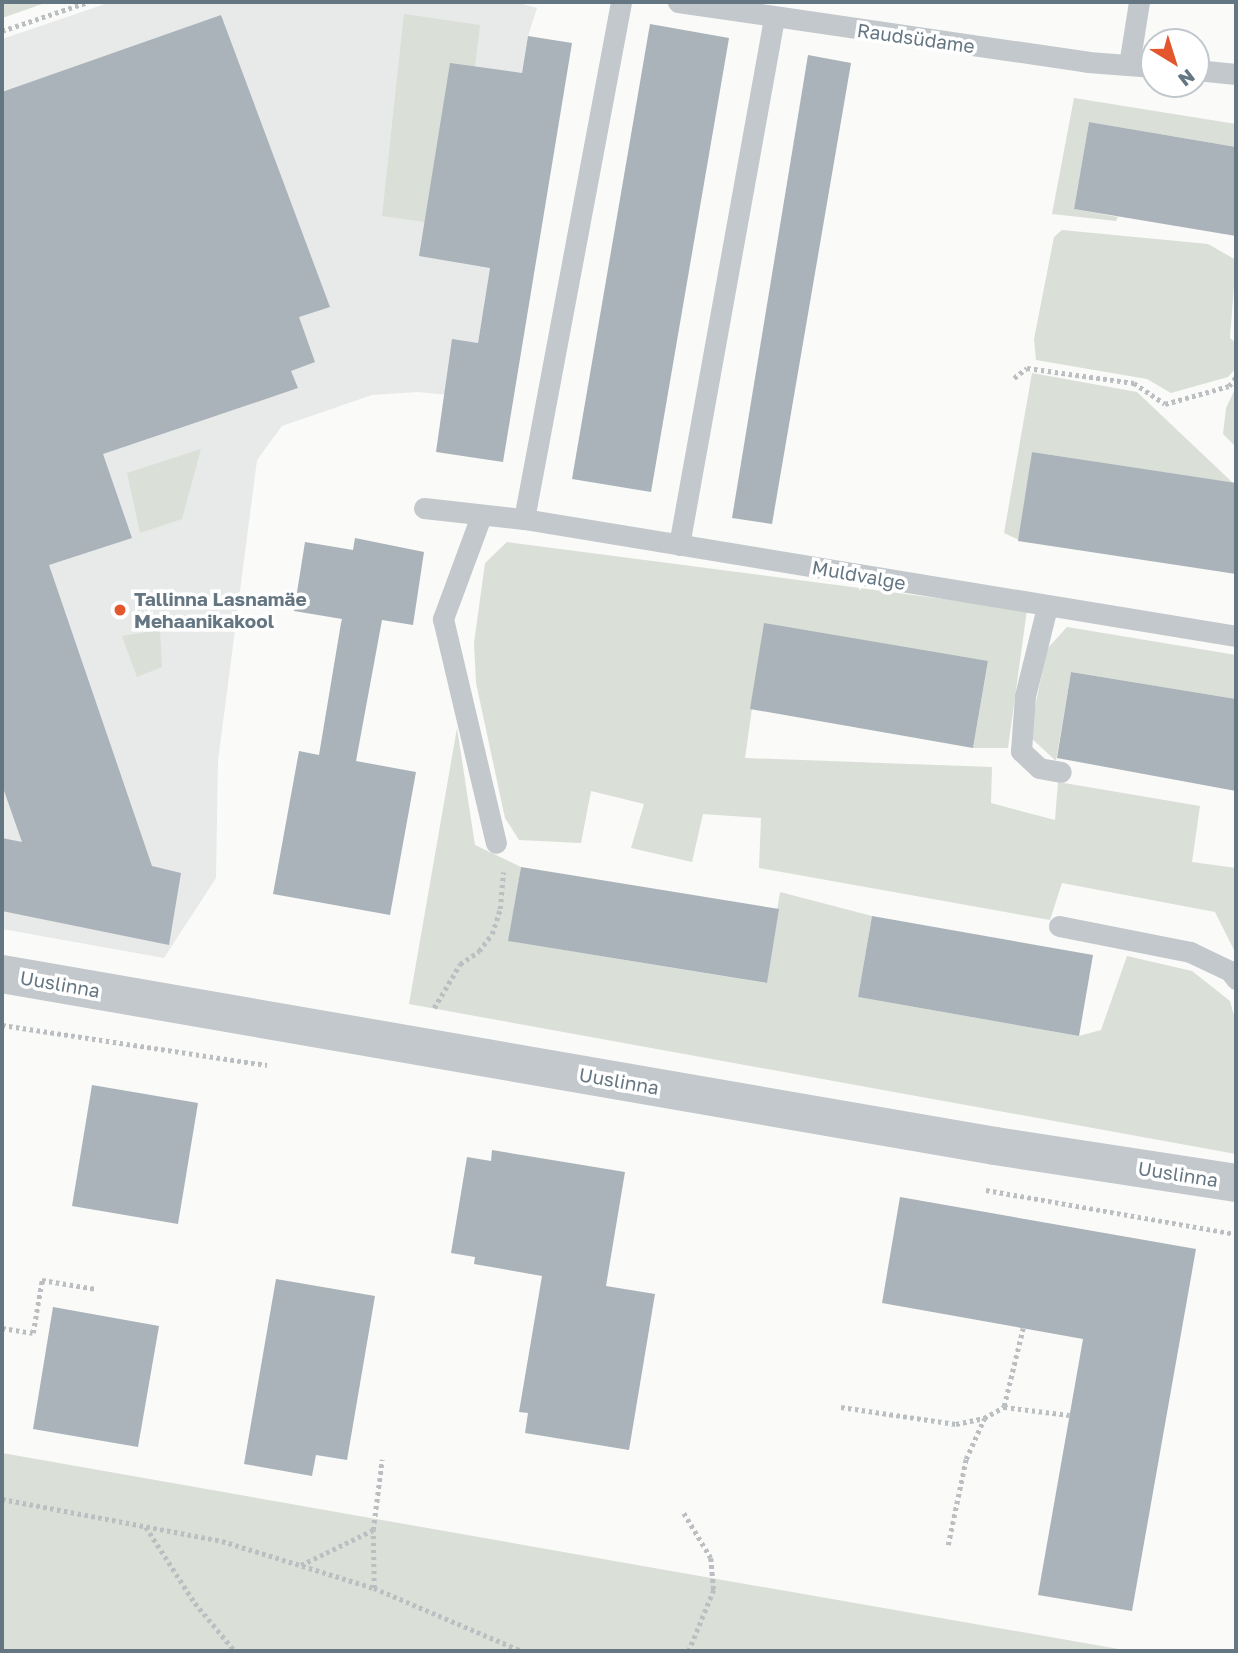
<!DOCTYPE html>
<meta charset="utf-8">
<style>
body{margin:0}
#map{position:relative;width:1238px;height:1653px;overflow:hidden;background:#fafaf8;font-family:"Golos Text",sans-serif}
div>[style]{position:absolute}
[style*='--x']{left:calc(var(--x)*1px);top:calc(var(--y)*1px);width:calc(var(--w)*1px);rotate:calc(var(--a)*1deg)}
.built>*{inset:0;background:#e8e9e9}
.green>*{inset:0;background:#dadfd7}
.building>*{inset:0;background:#aab3b9}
.path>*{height:4.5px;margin-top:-2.25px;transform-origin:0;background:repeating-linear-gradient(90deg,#bbbfc2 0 3.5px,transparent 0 7px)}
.service>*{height:21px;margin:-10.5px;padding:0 10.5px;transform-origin:10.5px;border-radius:10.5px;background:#c3c8cc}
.tertiary>*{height:38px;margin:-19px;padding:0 19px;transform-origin:19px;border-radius:19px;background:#c3c8cc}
.dots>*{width:19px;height:19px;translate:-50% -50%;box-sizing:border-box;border:4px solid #fff;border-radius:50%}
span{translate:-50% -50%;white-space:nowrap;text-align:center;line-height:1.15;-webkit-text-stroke:7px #fff;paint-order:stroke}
.street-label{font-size:19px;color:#657683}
.poi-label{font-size:19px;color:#657683;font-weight:700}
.left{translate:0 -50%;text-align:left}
.frame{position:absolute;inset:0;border:4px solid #657683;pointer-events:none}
.north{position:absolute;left:1140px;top:28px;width:70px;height:70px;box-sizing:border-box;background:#fff;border:2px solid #c1c8cd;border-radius:50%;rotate:142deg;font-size:19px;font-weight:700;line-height:28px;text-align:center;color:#657683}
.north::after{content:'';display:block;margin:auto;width:24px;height:32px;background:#e4572e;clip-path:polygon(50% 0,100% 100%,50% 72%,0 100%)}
</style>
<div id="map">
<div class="built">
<i style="clip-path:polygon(111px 2px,516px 2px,537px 8px,528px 36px,469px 397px,418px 392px,372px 395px,282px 426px,257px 460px,218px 761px,216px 878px,164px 958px,2px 929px,2px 39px)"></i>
</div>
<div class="green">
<i style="clip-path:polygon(2px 2px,48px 2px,2px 18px)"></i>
<i style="clip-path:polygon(404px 14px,480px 25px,475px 67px,425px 222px,382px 216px)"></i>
<i style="clip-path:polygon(1074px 98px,1236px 124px,1236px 147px,1089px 122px,1074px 209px,1118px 217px,1116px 221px,1052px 214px)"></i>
<i style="clip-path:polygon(1062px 230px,1208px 244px,1236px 260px,1230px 338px,1236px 343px,1236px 368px,1228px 377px,1171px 393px,1147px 379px,1036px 360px,1034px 339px,1054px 237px)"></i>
<i style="clip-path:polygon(1032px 373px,1137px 392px,1233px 483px,1032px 452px,1021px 541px,1004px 533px)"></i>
<i style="clip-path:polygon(1236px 387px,1236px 447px,1223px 434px,1226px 408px)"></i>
<i style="clip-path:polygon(201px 449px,182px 519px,140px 533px,127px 473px)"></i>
<i style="clip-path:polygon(507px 542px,1027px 610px,1008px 748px,973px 748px,988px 662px,764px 624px,745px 758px,992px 767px,991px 803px,1055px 820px,1058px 782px,1200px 806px,1192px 862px,1236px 868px,1236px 954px,1215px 912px,1062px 883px,1050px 920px,759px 868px,761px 818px,703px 814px,692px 862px,631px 848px,644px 804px,591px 791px,581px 843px,519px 840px,505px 818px,476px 683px,474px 643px,485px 563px)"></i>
<i style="clip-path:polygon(1067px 627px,1236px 655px,1236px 699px,1071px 672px,1056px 761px,1029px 736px,1047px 649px)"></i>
<i style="clip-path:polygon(160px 630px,162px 667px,137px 677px,122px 636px)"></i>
<i style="clip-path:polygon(457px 728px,475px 845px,521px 867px,509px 941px,766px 983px,780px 892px,872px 916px,858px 997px,1079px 1036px,1101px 1030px,1127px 956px,1192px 971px,1230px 1001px,1236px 1022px,1236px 1154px,409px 1004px)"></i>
<i style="clip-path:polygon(2px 1453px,654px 1568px,1130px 1651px,2px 1651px)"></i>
</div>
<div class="building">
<i style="clip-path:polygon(221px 15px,330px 307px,299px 317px,315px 362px,291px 371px,298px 388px,103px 454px,132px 538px,49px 565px,152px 866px,181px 873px,169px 945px,2px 911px,2px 838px,22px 842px,2px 785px,2px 92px)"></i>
<i style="clip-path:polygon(650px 24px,729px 38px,651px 492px,572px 479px)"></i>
<i style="clip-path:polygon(528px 36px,572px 43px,503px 462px,436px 452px,452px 339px,478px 343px,490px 268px,419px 256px,450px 63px,522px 73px)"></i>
<i style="clip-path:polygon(808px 55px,851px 63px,772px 524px,732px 518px)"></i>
<i style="clip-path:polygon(1089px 122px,1236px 147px,1236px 236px,1074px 209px)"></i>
<i style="clip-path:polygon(1032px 452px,1236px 483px,1236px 574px,1018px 541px)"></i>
<i style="clip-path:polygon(355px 538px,424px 552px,413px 625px,382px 620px,356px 761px,416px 772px,390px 915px,273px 894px,299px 751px,319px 755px,341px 623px,342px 619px,294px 611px,305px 542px,353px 550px)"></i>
<i style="clip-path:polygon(764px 623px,988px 661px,973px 748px,750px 709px)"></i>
<i style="clip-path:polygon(1071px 672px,1236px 699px,1236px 791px,1057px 758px)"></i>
<i style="clip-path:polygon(521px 867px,779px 909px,767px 983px,508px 941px)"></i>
<i style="clip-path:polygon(872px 916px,1093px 955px,1079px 1036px,858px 997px)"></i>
<i style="clip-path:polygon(92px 1085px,198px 1103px,178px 1224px,72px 1206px)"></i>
<i style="clip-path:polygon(492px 1150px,625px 1172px,606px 1286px,655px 1294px,629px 1450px,525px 1433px,528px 1413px,519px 1412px,542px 1276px,474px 1264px,475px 1257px,451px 1253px,467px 1157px,491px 1161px)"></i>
<i style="clip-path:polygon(900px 1197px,1196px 1249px,1132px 1611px,1038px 1595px,1083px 1339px,882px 1303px)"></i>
<i style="clip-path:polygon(276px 1279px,375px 1296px,347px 1460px,316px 1455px,312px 1476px,244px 1464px)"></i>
<i style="clip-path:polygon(53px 1307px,159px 1326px,138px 1447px,33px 1429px)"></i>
</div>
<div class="path">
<i style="--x:2;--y:31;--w:91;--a:-18.6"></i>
<i style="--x:1014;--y:378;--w:16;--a:-38"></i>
<i style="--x:1027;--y:368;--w:108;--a:8"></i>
<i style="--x:1134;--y:383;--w:37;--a:34"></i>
<i style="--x:1165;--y:404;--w:66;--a:-15.7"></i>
<i style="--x:1229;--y:386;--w:11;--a:-52"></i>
<i style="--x:434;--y:1008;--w:51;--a:-59.4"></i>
<i style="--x:460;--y:964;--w:23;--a:-34"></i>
<i style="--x:479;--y:951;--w:21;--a:-53"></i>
<i style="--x:492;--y:934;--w:26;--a:-72"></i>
<i style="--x:500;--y:909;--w:37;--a:-85"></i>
<i style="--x:2;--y:1025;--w:268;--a:8.6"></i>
<i style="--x:986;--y:1190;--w:254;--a:10"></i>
<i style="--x:2;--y:1328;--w:31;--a:9"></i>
<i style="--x:33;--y:1333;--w:54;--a:-80.4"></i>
<i style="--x:42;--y:1280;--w:55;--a:9.5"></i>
<i style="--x:1004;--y:1406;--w:80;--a:-76.3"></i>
<i style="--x:841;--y:1407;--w:116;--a:8.4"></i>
<i style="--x:956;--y:1424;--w:29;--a:-12"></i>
<i style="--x:984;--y:1418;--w:23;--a:-29"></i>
<i style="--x:1004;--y:1407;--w:66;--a:6.9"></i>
<i style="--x:2;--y:1499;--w:224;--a:10.8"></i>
<i style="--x:222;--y:1541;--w:159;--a:17.2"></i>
<i style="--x:374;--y:1588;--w:161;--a:23.1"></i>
<i style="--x:684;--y:1513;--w:52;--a:59"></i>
<i style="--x:711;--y:1558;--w:32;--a:85"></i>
<i style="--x:714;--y:1590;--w:66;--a:112.3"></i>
<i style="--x:146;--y:1527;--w:90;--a:57.2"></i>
<i style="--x:195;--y:1603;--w:62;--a:50.2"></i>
<i style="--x:948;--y:1545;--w:88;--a:-78.2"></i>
<i style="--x:966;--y:1459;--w:44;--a:-65.8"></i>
<i style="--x:301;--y:1565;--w:80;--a:-25.9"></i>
<i style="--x:374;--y:1588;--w:58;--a:-91"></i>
<i style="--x:373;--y:1530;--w:71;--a:-82.7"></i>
</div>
<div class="service">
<i style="--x:678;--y:2;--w:414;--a:8.3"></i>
<i style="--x:1088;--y:62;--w:66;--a:4.3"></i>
<i style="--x:1129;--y:65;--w:64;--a:-81"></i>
<i style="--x:1196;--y:70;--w:40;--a:5.7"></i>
<i style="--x:424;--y:508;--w:101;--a:6.3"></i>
<i style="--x:524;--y:519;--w:722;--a:9.33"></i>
<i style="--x:481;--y:516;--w:110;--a:110.3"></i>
<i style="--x:443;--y:619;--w:230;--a:76.7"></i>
<i style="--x:524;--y:519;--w:526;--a:-79.37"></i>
<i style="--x:679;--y:545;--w:535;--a:-79.78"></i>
<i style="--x:1047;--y:607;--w:92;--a:103.9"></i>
<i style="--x:1025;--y:696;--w:55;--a:94.2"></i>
<i style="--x:1021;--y:751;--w:25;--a:43"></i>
<i style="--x:1039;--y:768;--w:22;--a:10"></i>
<i style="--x:1059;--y:926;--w:134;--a:11.2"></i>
<i style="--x:1190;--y:952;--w:44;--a:25.4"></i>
<i style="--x:1230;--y:971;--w:10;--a:53"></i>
</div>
<div class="tertiary">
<i style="--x:2;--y:974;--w:1008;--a:9.83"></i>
<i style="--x:995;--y:1146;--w:244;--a:8.7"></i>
</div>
<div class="dots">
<i style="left:120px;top:610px;background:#e4572e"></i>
</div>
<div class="street-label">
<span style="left:916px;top:38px;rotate:8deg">Raudsüdame</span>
<span style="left:859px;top:575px;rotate:10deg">Muldvalge</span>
<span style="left:60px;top:984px;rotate:10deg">Uuslinna</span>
<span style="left:619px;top:1081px;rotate:10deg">Uuslinna</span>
<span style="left:1178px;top:1174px;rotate:9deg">Uuslinna</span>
</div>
<div class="poi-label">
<span class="left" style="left:134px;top:610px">Tallinna Lasnamäe<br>Mehaanikakool</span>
</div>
<div class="frame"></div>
<div class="north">N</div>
</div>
